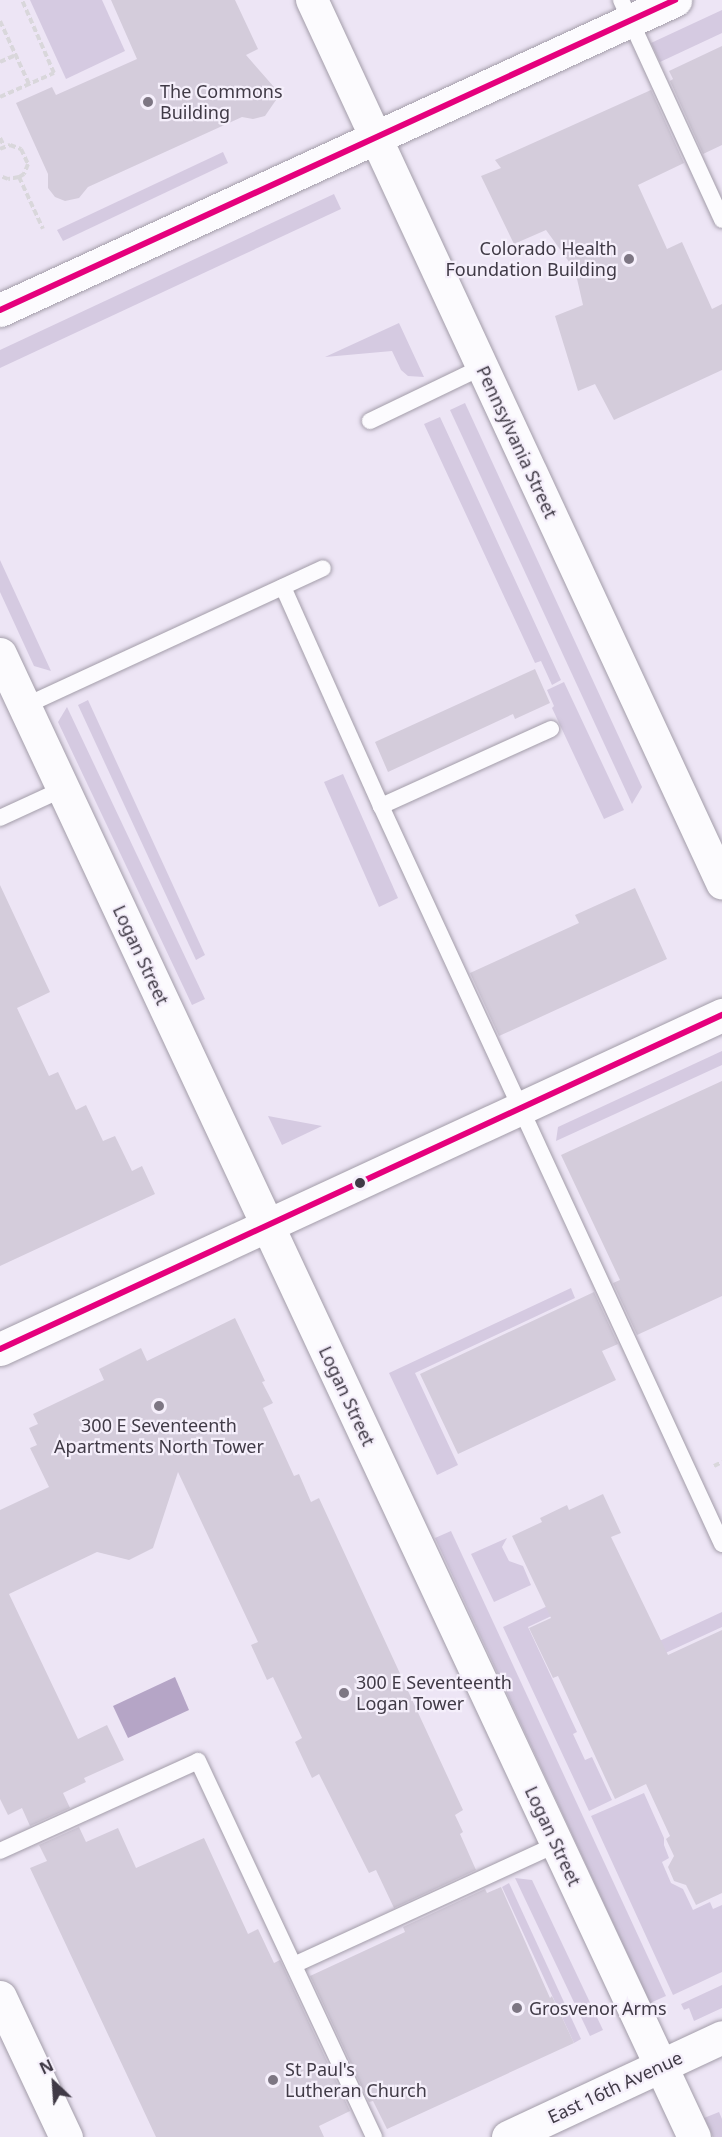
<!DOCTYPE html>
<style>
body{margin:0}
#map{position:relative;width:722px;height:2137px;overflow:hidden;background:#ede5f5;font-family:"Noto Sans",sans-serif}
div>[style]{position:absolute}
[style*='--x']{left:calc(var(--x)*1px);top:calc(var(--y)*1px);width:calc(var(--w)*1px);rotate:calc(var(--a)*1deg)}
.green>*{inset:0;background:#d5cae1}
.water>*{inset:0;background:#b5a5c6}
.building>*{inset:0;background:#d4ccdb}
.path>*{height:4px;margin-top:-2px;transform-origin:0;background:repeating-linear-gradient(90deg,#d9d7db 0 6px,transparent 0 9px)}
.roads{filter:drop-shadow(0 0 2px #a39da9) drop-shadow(0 0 2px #a39da9)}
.service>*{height:16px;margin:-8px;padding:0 8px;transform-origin:8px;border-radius:8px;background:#fcfbfe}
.minor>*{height:32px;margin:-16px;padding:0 16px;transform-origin:16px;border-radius:16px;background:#fcfbfe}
.tertiary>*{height:33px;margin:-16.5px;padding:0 16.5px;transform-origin:16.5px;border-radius:16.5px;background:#fcfbfe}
.secondary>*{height:33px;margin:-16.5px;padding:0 16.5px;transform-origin:16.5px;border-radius:16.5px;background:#fcfbfe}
.bus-1>*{height:6px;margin:-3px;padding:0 3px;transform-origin:3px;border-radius:3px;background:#e5007d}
.dots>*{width:16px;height:16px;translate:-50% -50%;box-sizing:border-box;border:3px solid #f5effb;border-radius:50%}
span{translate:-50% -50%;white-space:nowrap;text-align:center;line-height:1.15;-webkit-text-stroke:4.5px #f5effb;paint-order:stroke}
.poi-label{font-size:18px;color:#403a46}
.left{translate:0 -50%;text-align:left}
.right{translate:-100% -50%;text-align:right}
.street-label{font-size:18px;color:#403a46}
.north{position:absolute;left:24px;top:2053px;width:60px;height:60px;-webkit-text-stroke:4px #f5effb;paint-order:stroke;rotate:335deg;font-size:16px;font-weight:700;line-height:24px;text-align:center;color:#403a46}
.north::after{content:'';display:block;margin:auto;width:21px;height:27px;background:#403a46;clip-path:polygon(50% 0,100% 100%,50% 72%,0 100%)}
</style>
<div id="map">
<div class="green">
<i style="clip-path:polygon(30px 0,102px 0,125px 51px,66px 79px)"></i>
<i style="clip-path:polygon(722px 10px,722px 33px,660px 62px,651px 43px)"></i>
<i style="clip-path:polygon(223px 152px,228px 163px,63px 241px,57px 230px)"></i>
<i style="clip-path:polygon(334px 194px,341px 209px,0 368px,0 350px)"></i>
<i style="clip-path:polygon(399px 323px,424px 377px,408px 376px,401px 370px,392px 351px,325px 357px)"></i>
<i style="clip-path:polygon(465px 403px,642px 787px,632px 804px,450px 410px)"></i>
<i style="clip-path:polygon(440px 417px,561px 680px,552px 685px,541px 661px,535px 663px,424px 424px)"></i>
<i style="clip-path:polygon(0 560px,51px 671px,34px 666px,0 592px)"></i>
<i style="clip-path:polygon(564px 682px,624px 810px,604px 819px,552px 708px,554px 706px,547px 690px)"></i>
<i style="clip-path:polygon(88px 700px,205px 955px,196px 960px,78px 705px)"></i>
<i style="clip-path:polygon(67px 707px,205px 999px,192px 1005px,58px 722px)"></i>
<i style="clip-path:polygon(343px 774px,398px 898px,379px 907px,324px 782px)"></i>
<i style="clip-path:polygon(722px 1051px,722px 1065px,556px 1141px,558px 1127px)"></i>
<i style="clip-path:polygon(268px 1116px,322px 1126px,282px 1145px)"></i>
<i style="clip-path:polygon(571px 1288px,575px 1298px,415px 1373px,458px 1465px,437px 1475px,389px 1373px)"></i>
<i style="clip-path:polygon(451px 1531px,666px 1996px,650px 2003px,435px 1538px)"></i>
<i style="clip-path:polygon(507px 1538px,502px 1547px,509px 1561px,523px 1566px,531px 1585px,494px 1602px,471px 1554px)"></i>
<i style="clip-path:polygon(573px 1594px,577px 1604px,528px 1627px,577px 1732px,573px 1734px,585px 1760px,592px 1757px,612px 1800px,589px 1811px,503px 1627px)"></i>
<i style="clip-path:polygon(722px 1612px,722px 1627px,598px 1684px,627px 1656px)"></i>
<i style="clip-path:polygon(644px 1793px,664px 1838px,664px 1845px,669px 1858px,662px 1862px,671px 1883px,683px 1889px,693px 1910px,710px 1902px,713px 1909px,722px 1905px,722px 1972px,673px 1995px,591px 1816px)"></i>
<i style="clip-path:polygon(515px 1878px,532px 1880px,603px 2030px,590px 2036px)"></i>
<i style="clip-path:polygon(509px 1883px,581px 2039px,574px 2043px,502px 1887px)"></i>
<i style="clip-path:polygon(722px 1985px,722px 2008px,694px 2021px,689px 2008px,684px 2010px,681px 2004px)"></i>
<i style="clip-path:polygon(719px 2112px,722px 2119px,722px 2137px,713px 2137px,704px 2118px)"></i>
</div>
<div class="water">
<i style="clip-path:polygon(175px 1677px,189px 1710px,128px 1738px,113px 1706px)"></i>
</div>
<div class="building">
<i style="clip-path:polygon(111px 0,235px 0,258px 49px,246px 55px,274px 87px,276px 100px,265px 116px,253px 119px,242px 117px,88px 187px,79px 198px,65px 201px,55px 197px,48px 188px,48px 174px,16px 103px,52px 87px,56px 95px,137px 59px)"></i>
<i style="clip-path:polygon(722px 46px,722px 145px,703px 154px,670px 81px,673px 79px,669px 71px)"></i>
<i style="clip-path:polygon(651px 90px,684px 163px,638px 185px,667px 249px,682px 242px,712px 309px,722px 304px,722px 370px,614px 420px,595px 384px,578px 391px,555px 316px,583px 305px,575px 270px,546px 230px,514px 244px,481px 176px,501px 168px,495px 160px)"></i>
<i style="clip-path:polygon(535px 669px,550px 703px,515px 719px,513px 714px,388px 772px,375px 742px)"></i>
<i style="clip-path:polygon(0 885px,50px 992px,17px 1008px,49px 1076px,58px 1072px,76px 1110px,86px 1105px,103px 1141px,115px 1136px,132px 1171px,142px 1166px,155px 1194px,0 1266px)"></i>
<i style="clip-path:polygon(635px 888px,667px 959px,499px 1036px,470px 973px,579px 923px,575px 915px)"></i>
<i style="clip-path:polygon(722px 1081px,722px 1296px,637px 1335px,613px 1283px,620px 1280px,561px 1155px)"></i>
<i style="clip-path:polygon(594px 1292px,618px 1344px,602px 1351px,616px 1380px,458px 1454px,420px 1374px)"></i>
<i style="clip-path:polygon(235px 1318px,265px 1381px,262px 1382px,273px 1403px,263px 1408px,294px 1476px,299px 1474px,311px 1502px,319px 1498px,463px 1810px,455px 1815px,463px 1832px,460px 1834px,476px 1870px,394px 1908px,376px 1870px,369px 1873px,319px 1774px,312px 1778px,295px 1742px,302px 1738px,273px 1677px,267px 1680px,251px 1645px,258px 1642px,178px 1472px,153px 1548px,129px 1560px,97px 1552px,9px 1594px,78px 1739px,107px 1725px,124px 1760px,84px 1778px,86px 1782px,63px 1793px,70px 1808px,30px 1826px,22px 1808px,8px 1815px,0 1799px,0 1510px,49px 1487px,30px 1448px,37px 1445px,29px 1428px,38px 1424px,33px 1414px,104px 1380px,99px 1369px,141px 1348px,147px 1361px)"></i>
<i style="clip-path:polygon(603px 1494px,621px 1533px,611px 1537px,668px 1655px,722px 1630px,722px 1893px,696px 1905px,686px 1885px,674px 1881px,668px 1867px,674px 1856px,666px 1839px,670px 1836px,646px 1784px,615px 1799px,558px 1676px,553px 1678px,529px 1628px,551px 1618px,512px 1536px,542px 1522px,540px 1518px,567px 1505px,569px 1510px)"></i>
<i style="clip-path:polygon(79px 1827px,86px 1842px,118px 1828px,136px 1868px,204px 1838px,248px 1934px,258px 1929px,274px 1963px,280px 1960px,350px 2111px,319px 2126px,324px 2137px,156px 2137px,30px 1868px,47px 1861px,39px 1845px)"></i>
<i style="clip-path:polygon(501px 1887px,550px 1998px,552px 1996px,574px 2043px,387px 2129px,373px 2101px,369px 2102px,310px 1976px,405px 1932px,403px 1927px,485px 1889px,487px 1893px)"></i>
</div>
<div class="path">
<i style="--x:0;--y:21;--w:69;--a:65.3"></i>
<i style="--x:0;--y:62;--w:17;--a:-24"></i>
<i style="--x:0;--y:97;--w:59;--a:-24"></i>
<i style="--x:54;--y:73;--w:80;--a:-113.7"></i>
<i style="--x:0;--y:138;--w:9;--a:63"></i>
<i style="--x:0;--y:149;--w:11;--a:-22"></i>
<i style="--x:10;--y:145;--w:12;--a:20"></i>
<i style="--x:21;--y:149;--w:17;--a:65"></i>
<i style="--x:28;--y:164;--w:11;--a:112"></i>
<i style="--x:24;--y:174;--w:6;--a:149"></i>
<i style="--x:19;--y:177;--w:11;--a:170"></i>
<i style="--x:8;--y:179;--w:9;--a:-159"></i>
<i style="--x:19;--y:177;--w:57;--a:65.2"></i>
<i style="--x:714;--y:1466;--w:9;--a:-27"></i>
</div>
<div class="roads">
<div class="service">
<i style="--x:621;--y:0;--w:242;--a:65.3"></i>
<i style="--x:370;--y:421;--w:124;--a:-25.7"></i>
<i style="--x:283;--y:587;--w:240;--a:65.9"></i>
<i style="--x:25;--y:706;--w:328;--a:-24.8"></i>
<i style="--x:551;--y:729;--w:187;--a:155.6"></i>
<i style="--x:381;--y:806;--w:813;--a:65.2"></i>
<i style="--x:0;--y:818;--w:69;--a:-24.7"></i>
<i style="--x:0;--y:1851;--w:217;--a:-24.4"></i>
<i style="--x:198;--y:1761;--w:415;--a:64.9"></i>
<i style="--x:294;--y:1965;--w:289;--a:-24.7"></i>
</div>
<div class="minor">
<i style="--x:312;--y:0;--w:974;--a:65.09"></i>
</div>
<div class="tertiary">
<i style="--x:508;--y:2137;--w:236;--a:-25"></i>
</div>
<div class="secondary">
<i style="--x:0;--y:310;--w:743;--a:-24.67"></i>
<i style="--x:0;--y:654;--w:1637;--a:64.92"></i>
<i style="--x:0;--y:1349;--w:796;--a:-24.83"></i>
<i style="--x:0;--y:1997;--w:155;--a:64.8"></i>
</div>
</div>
<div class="bus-1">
<i style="--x:0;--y:310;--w:743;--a:-24.67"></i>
<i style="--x:0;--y:1349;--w:796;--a:-24.83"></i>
</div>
<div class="dots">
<i style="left:148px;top:102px;background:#7d7683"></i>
<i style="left:629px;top:259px;background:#7d7683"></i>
<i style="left:360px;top:1183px;background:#403a46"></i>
<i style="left:159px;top:1406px;background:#7d7683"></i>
<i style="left:344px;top:1693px;background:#7d7683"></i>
<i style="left:517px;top:2008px;background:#7d7683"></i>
<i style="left:273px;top:2080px;background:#7d7683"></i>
</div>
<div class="poi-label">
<span class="left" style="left:160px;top:102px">The Commons<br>Building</span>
<span class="right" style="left:617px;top:259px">Colorado Health<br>Foundation Building</span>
<span style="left:159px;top:1436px">300 E Seventeenth<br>Apartments North Tower</span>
<span class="left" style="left:356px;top:1693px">300 E Seventeenth<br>Logan Tower</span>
<span class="left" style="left:529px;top:2008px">Grosvenor Arms</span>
<span class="left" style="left:285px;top:2080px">St Paul's<br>Lutheran Church</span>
</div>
<div class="street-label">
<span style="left:517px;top:442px;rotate:65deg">Pennsylvania Street</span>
<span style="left:141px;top:955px;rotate:65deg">Logan Street</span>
<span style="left:347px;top:1396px;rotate:65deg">Logan Street</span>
<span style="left:553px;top:1836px;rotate:65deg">Logan Street</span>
<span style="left:615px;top:2087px;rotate:-25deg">East 16th Avenue</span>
</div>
<div class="north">N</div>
</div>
